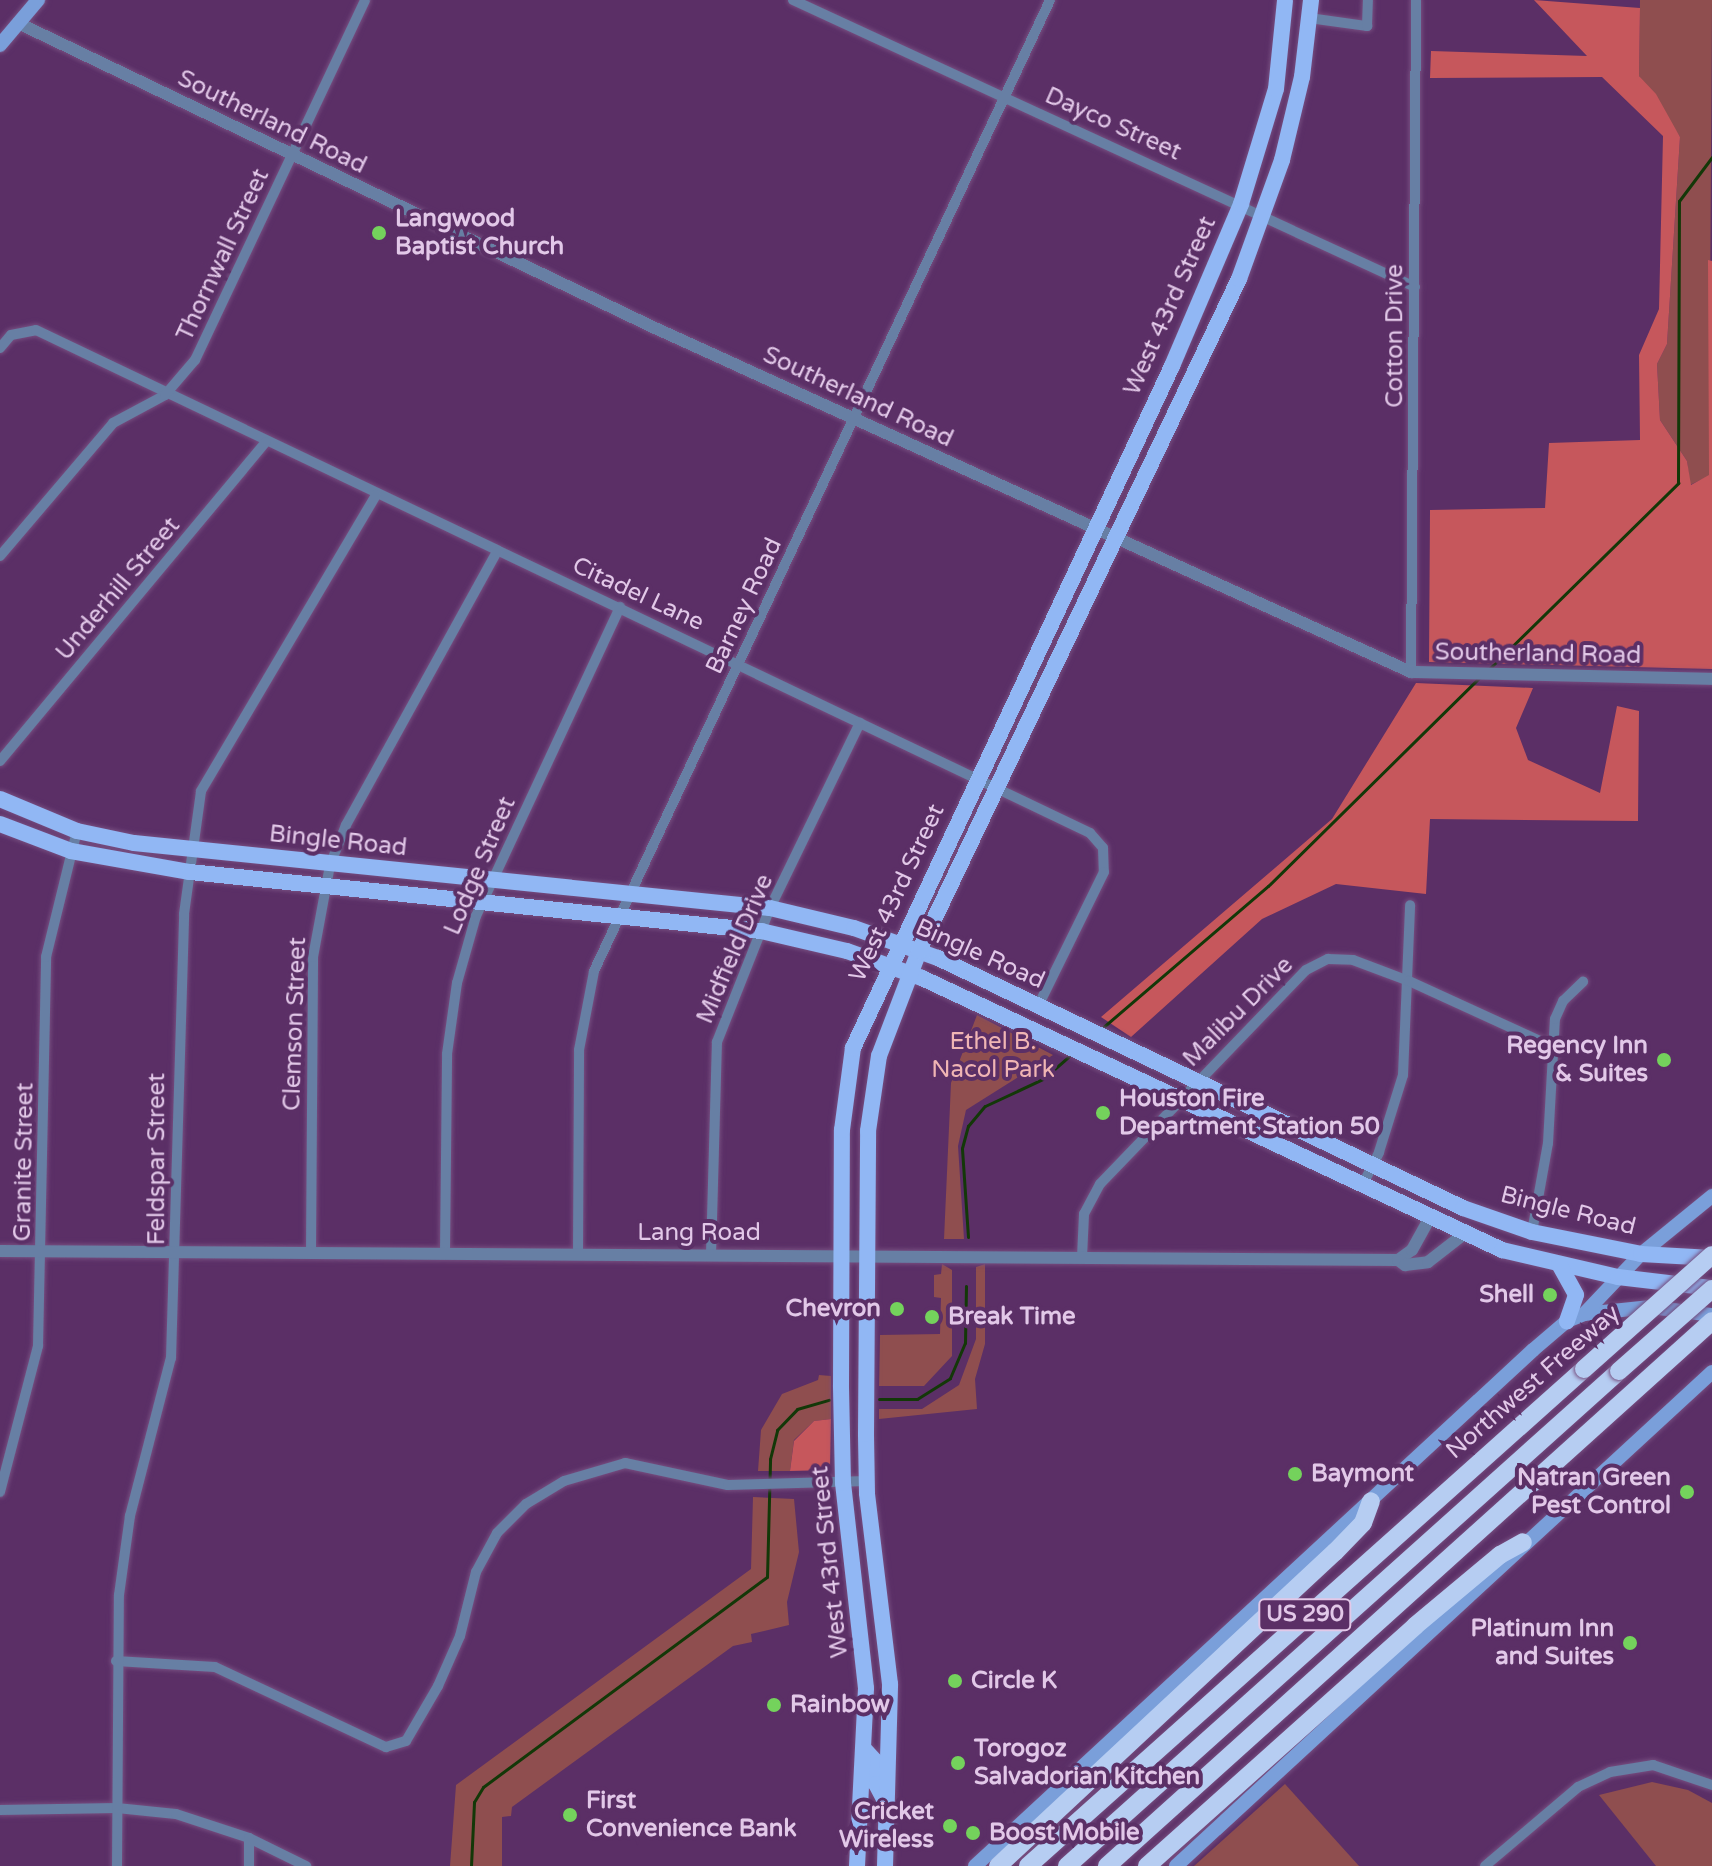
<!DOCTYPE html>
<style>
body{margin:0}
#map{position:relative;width:1712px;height:1866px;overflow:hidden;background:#5b2f66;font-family:"Varela Round",sans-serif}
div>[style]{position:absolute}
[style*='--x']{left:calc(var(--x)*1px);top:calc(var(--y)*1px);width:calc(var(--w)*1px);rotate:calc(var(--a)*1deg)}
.green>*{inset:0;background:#8f4e4f}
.forest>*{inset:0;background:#c6575c}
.stream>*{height:3px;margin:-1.5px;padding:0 1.5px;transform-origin:1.5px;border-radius:1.5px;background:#133808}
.roads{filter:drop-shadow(0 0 2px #764e80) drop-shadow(0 0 2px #764e80)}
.minor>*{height:10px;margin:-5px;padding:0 5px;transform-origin:5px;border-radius:5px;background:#677fa4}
.tertiary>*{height:12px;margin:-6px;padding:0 6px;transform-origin:6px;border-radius:6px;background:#677fa4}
.secondary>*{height:14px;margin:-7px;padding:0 7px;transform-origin:7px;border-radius:7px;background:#7a9fda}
.primary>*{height:16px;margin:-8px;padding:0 8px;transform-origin:8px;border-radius:8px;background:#91b7f4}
.motorway>*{height:18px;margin:-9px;padding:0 9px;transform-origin:9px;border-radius:9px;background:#b6cdf2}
.bridges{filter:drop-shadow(0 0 2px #764e80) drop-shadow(0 0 2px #764e80)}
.motorway-bridge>*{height:18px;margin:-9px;padding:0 9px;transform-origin:9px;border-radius:9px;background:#b6cdf2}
.dots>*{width:22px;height:22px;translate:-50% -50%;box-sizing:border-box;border:4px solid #5b2f66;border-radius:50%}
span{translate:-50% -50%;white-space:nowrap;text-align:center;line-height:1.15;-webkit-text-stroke:8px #5b2f66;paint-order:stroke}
.shield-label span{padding:2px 6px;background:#5b2f66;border:2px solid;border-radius:6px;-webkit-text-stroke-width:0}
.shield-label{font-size:22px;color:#e2c8e8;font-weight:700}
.street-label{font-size:24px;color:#e2c8e8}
.poi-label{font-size:24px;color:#e2c8e8;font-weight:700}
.left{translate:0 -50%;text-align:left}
.right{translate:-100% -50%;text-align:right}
.park-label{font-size:24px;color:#f0b5b4}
</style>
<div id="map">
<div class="green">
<i style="clip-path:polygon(1640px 0,1712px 0,1709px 476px,1690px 485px,1687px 461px,1660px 420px,1657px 364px,1667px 344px,1680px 137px,1639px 76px)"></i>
<i style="clip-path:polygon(977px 1015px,1053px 1055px,966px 1110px,958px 1146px,964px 1239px,944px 1239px,951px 1083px)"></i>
<i style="clip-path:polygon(942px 1264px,952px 1270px,952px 1356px,924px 1386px,879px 1386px,880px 1335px,940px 1334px,941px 1298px,934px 1297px,934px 1275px,941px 1274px)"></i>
<i style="clip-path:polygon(985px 1264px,985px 1344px,975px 1379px,977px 1409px,879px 1419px,879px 1409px,922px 1409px,959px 1385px,976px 1339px,976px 1267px)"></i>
<i style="clip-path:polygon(819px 1375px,831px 1376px,831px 1419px,814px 1421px,794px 1440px,790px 1471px,758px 1471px,761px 1430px,782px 1394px,818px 1380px)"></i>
<i style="clip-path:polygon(753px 1497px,794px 1499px,799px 1552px,787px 1602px,789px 1625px,751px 1634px,752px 1642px,733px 1646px,512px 1807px,511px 1816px,502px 1817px,502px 1866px,450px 1866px,456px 1785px,751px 1569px)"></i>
<i style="clip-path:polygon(1652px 1782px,1688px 1790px,1712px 1803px,1712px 1866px,1656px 1866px,1599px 1795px)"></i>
<i style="clip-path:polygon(1285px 1784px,1359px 1866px,1194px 1866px)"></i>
</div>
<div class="forest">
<i style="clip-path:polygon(1534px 0,1640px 8px,1639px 76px,1656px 94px,1680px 137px,1667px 344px,1657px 364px,1660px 420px,1687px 461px,1691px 485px,1709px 475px,1708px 260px,1712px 261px,1712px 669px,1429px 662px,1430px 510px,1545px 508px,1549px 443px,1640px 440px,1639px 355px,1659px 309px,1663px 136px,1602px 77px,1430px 78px,1431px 51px,1587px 56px)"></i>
<i style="clip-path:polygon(1416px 683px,1533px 688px,1516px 728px,1528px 760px,1600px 793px,1617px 706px,1639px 711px,1638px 821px,1430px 819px,1426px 894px,1336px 884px,1262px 919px,1131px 1037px,1101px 1017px,1332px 819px)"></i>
<i style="clip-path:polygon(831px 1419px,830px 1470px,790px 1471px,794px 1441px,814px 1421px)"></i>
</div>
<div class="stream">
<i style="--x:1488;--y:670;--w:267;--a:-44.5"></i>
<i style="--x:1678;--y:483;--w:282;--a:-89.8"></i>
<i style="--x:1679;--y:201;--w:55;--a:-53.1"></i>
<i style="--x:1101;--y:1029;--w:220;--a:-40.6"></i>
<i style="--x:1268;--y:886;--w:296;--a:-44.6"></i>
<i style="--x:968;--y:1237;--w:89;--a:-93.9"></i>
<i style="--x:962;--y:1148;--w:23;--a:-75"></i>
<i style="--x:968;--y:1126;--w:26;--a:-50"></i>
<i style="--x:985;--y:1106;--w:64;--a:-25"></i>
<i style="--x:1043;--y:1079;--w:37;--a:-41"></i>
<i style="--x:879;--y:1399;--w:38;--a:0"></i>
<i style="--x:917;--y:1399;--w:39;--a:-32"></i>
<i style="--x:950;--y:1378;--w:38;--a:-67"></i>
<i style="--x:965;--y:1343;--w:57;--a:-89"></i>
<i style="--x:471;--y:1866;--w:64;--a:-87.3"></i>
<i style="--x:474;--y:1802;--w:17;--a:-59"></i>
<i style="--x:483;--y:1787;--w:353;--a:-36.5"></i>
<i style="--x:767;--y:1577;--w:118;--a:-88.5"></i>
<i style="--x:770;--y:1459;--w:30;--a:-76"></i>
<i style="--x:777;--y:1430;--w:29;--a:-46"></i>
<i style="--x:797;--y:1409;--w:33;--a:-16"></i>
</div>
<div class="roads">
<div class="minor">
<i style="--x:793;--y:0;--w:685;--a:24.77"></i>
<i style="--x:1309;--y:18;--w:59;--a:7.9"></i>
<i style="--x:1367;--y:26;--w:26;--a:-88"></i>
<i style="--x:0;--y:348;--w:17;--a:-50"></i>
<i style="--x:11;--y:335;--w:25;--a:-11"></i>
<i style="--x:36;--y:330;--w:1168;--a:25.51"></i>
<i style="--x:1090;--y:833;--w:20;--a:49"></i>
<i style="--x:1103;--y:848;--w:24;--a:88"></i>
<i style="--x:1104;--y:872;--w:149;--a:116.2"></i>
<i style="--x:0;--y:556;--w:175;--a:-49.6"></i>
<i style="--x:113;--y:423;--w:59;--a:-28.3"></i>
<i style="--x:165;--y:395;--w:46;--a:-49.4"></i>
<i style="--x:195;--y:360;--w:398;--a:-64.7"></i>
<i style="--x:1411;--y:672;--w:672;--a:-89.57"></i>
<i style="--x:0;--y:761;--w:415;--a:-50.2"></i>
<i style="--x:1362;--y:1186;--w:38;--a:-63"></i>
<i style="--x:1379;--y:1152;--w:81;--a:-72.7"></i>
<i style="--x:1403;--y:1075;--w:170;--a:-87.6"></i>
<i style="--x:1532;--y:1232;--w:90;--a:-79.8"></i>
<i style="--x:1548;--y:1143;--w:124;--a:-86.8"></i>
<i style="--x:1555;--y:1019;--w:20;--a:-66"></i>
<i style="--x:1563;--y:1001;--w:28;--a:-44"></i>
<i style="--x:311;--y:1253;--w:296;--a:-89.6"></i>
<i style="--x:313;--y:957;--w:94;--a:-79.5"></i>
<i style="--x:330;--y:865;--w:43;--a:-68.2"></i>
<i style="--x:346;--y:825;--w:313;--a:-61.1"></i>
<i style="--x:445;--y:1253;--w:199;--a:-89.4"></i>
<i style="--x:447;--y:1054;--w:72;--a:-82"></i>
<i style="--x:457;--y:983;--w:70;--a:-74.2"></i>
<i style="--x:476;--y:916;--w:341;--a:-65"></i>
<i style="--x:578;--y:1254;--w:204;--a:-89.7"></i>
<i style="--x:579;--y:1050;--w:80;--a:-79.2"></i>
<i style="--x:594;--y:971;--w:1073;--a:-64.84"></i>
<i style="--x:711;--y:1255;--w:213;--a:-88.4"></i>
<i style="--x:717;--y:1042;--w:144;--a:-68.4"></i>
<i style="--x:770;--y:908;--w:206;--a:-64.1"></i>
<i style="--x:1082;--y:1257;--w:43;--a:-87.3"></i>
<i style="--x:1084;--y:1214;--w:34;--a:-62"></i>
<i style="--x:1100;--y:1184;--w:297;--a:-46.1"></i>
<i style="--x:1306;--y:970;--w:25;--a:-27"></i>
<i style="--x:1328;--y:959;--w:25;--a:2"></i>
<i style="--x:1353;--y:960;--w:60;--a:20.6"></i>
<i style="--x:1409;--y:981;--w:158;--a:24.6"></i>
<i style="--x:0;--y:1492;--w:151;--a:-75.4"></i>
<i style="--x:38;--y:1346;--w:389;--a:-88.8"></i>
<i style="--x:46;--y:957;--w:130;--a:-76.2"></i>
<i style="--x:116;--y:1661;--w:99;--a:3.5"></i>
<i style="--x:215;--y:1667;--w:189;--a:25.1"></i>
<i style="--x:386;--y:1747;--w:21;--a:-17"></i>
<i style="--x:406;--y:1741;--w:64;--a:-59.8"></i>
<i style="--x:438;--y:1686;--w:55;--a:-66.3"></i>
<i style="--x:460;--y:1636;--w:66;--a:-76"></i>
<i style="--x:476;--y:1572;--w:44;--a:-61.7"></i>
<i style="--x:497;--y:1533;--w:41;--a:-45"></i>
<i style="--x:526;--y:1504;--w:44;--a:-31.2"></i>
<i style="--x:564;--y:1481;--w:64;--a:-16.4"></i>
<i style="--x:625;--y:1463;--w:105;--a:12.1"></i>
<i style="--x:728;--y:1485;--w:139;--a:-1.6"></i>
<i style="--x:0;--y:1810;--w:117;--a:-1"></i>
<i style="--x:117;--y:1808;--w:59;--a:5.8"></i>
<i style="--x:176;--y:1814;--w:77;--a:18.2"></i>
<i style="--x:249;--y:1838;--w:64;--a:26.2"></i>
<i style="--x:117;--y:1866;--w:271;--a:-89.6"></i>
<i style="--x:119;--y:1595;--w:80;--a:-82.1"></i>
<i style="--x:130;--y:1516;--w:163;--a:-75.5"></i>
<i style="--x:171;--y:1358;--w:444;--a:-88.3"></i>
<i style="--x:184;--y:914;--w:124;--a:-82.1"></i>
<i style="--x:201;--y:791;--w:344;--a:-59.4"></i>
<i style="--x:249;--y:1866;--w:28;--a:-90"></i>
<i style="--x:1485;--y:1866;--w:122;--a:-40.3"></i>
<i style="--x:1578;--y:1787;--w:35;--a:-25"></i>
<i style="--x:1610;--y:1772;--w:44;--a:-9.2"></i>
<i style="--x:1653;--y:1765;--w:62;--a:18.7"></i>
</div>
<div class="tertiary">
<i style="--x:18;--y:23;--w:706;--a:25.59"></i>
<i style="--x:655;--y:328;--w:831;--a:24.47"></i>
<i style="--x:1411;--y:672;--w:301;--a:1.3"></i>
<i style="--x:0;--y:1251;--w:1398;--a:0.37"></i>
<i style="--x:1398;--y:1260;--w:17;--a:-36"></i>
<i style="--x:1412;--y:1250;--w:38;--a:-61"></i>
<i style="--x:1398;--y:1260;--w:9;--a:36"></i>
<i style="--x:1405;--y:1265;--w:23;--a:-7"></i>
<i style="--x:1428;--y:1262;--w:46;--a:-37.9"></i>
</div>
<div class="secondary">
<i style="--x:0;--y:45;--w:59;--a:-49.8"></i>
<i style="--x:1584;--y:1314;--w:67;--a:-6"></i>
<i style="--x:1651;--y:1307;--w:62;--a:7.5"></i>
<i style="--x:975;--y:1866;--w:760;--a:-42.76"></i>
<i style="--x:1533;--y:1350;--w:45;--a:-40.5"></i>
<i style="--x:1567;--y:1321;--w:18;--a:-22"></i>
<i style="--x:1584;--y:1314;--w:83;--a:-46.5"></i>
<i style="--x:1641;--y:1254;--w:92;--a:-39.2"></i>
<i style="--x:1176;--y:1866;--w:729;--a:-42.66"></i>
</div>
<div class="primary">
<i style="--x:0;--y:799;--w:83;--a:22.6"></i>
<i style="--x:77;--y:831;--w:58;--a:11.9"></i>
<i style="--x:134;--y:843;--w:639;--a:5.84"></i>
<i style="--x:770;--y:908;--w:86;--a:13.4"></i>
<i style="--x:854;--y:928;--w:89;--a:19.7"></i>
<i style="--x:938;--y:958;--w:581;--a:25.46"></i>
<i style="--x:1463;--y:1208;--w:73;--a:19.2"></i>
<i style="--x:1532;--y:1232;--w:111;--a:11.4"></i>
<i style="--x:1641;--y:1254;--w:71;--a:3.2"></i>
<i style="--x:0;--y:824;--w:76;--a:20.8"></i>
<i style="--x:71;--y:851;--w:121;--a:10"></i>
<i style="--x:190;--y:872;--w:574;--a:5.9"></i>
<i style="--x:761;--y:931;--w:88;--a:13.1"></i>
<i style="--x:847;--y:951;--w:80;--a:19.8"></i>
<i style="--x:922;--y:978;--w:641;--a:25.12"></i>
<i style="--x:1502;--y:1250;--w:119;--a:13.1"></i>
<i style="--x:1618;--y:1277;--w:95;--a:6.7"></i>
<i style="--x:1559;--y:1264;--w:35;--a:61"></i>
<i style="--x:1576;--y:1295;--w:28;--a:109"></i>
<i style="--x:864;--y:1749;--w:16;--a:47"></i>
<i style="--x:875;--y:1761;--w:23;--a:88"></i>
<i style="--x:876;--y:1784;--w:24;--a:62"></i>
<i style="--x:857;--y:1866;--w:178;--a:-87.1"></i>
<i style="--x:866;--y:1688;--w:206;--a:-96.4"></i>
<i style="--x:843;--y:1483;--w:98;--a:-91.2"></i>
<i style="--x:841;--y:1385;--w:255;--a:-89.8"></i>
<i style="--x:842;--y:1130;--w:83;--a:-82.4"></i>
<i style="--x:853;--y:1048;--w:753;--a:-64.93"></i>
<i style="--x:1172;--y:366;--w:176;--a:-66.9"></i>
<i style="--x:1241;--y:204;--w:120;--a:-73.1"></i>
<i style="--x:1276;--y:89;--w:89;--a:-84.2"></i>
<i style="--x:885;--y:1866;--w:182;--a:-88.4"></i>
<i style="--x:890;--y:1684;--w:192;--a:-96.9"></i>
<i style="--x:867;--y:1493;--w:59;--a:-91"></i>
<i style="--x:866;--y:1434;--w:303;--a:-89.6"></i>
<i style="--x:868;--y:1131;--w:76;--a:-81.7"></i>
<i style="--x:879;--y:1056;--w:112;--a:-69.1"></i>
<i style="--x:919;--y:951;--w:744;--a:-64.54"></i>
<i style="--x:1239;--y:279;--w:127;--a:-70.1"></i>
<i style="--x:1282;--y:160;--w:85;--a:-76.5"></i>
<i style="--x:1302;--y:77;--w:78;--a:-83.3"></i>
</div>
<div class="motorway">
<i style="--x:998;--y:1866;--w:461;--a:-43"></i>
<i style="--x:1335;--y:1552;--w:40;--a:-46"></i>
<i style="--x:1363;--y:1523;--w:23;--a:-70"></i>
<i style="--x:1028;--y:1866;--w:746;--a:-41.79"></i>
<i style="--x:1067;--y:1866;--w:741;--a:-41.88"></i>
<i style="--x:1107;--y:1866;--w:814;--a:-42.01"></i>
<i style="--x:1147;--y:1866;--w:360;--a:-41.8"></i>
<i style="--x:1415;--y:1626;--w:111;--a:-39.9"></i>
<i style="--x:1500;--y:1555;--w:26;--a:-29"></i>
</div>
</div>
<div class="bridges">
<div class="motorway-bridge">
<i style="--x:1584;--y:1369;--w:171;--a:-41.7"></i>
<i style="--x:1619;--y:1371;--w:124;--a:-41.4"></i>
</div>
</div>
<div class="dots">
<i style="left:379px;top:233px;background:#74d25c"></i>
<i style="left:1664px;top:1060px;background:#74d25c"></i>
<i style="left:1103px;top:1113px;background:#74d25c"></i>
<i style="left:1550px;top:1295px;background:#74d25c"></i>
<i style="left:897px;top:1309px;background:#74d25c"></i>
<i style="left:932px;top:1317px;background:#74d25c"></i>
<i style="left:1295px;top:1474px;background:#74d25c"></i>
<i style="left:1687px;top:1492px;background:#74d25c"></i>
<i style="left:1630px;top:1643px;background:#74d25c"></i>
<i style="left:955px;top:1681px;background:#74d25c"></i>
<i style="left:774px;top:1705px;background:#74d25c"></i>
<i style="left:958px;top:1763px;background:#74d25c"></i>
<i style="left:570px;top:1815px;background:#74d25c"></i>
<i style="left:950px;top:1826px;background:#74d25c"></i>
<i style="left:973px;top:1833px;background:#74d25c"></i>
</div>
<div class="shield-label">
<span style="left:1305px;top:1615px">US 290</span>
</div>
<div class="street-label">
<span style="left:272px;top:122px;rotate:26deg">Southerland Road</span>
<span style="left:1113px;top:124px;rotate:24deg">Dayco Street</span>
<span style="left:223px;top:255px;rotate:-65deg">Thornwall Street</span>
<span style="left:1170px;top:306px;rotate:-66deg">West 43rd Street</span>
<span style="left:1395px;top:336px;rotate:-90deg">Cotton Drive</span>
<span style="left:858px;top:397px;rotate:25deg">Southerland Road</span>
<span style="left:118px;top:589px;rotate:-50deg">Underhill Street</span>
<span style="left:638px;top:594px;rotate:25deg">Citadel Lane</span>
<span style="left:744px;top:606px;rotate:-65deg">Barney Road</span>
<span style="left:1538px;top:654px;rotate:1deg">Southerland Road</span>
<span style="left:338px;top:841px;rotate:6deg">Bingle Road</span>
<span style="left:480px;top:866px;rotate:-67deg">Lodge Street</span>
<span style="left:897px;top:893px;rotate:-65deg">West 43rd Street</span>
<span style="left:735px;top:949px;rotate:-67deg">Midfield Drive</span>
<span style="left:980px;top:954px;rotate:24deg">Bingle Road</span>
<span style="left:1238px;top:1012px;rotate:-45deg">Malibu Drive</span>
<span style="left:295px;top:1024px;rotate:-88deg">Clemson Street</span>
<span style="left:157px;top:1159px;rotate:-90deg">Feldspar Street</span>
<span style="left:24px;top:1162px;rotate:-89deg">Granite Street</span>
<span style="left:1568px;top:1211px;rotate:14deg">Bingle Road</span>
<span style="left:699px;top:1233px">Lang Road</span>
<span style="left:1533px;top:1382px;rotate:-41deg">Northwest Freeway</span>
<span style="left:830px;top:1562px;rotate:-96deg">West 43rd Street</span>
</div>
<div class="poi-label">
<span class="left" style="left:395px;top:233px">Langwood<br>Baptist Church</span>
<span class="right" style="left:1648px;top:1060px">Regency Inn<br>&amp; Suites</span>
<span class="left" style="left:1119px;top:1113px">Houston Fire<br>Department Station 50</span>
<span class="right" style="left:1534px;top:1295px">Shell</span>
<span class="right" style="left:881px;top:1309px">Chevron</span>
<span class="left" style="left:948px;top:1317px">Break Time</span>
<span class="left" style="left:1311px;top:1474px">Baymont</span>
<span class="right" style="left:1671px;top:1492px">Natran Green<br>Pest Control</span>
<span class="right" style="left:1614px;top:1643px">Platinum Inn<br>and Suites</span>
<span class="left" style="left:971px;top:1681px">Circle K</span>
<span class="left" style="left:790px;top:1705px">Rainbow</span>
<span class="left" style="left:974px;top:1763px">Torogoz<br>Salvadorian Kitchen</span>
<span class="left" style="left:586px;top:1815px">First<br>Convenience Bank</span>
<span class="right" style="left:934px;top:1826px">Cricket<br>Wireless</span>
<span class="left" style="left:989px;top:1833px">Boost Mobile</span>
</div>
<div class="park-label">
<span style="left:993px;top:1056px">Ethel B.<br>Nacol Park</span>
</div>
</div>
